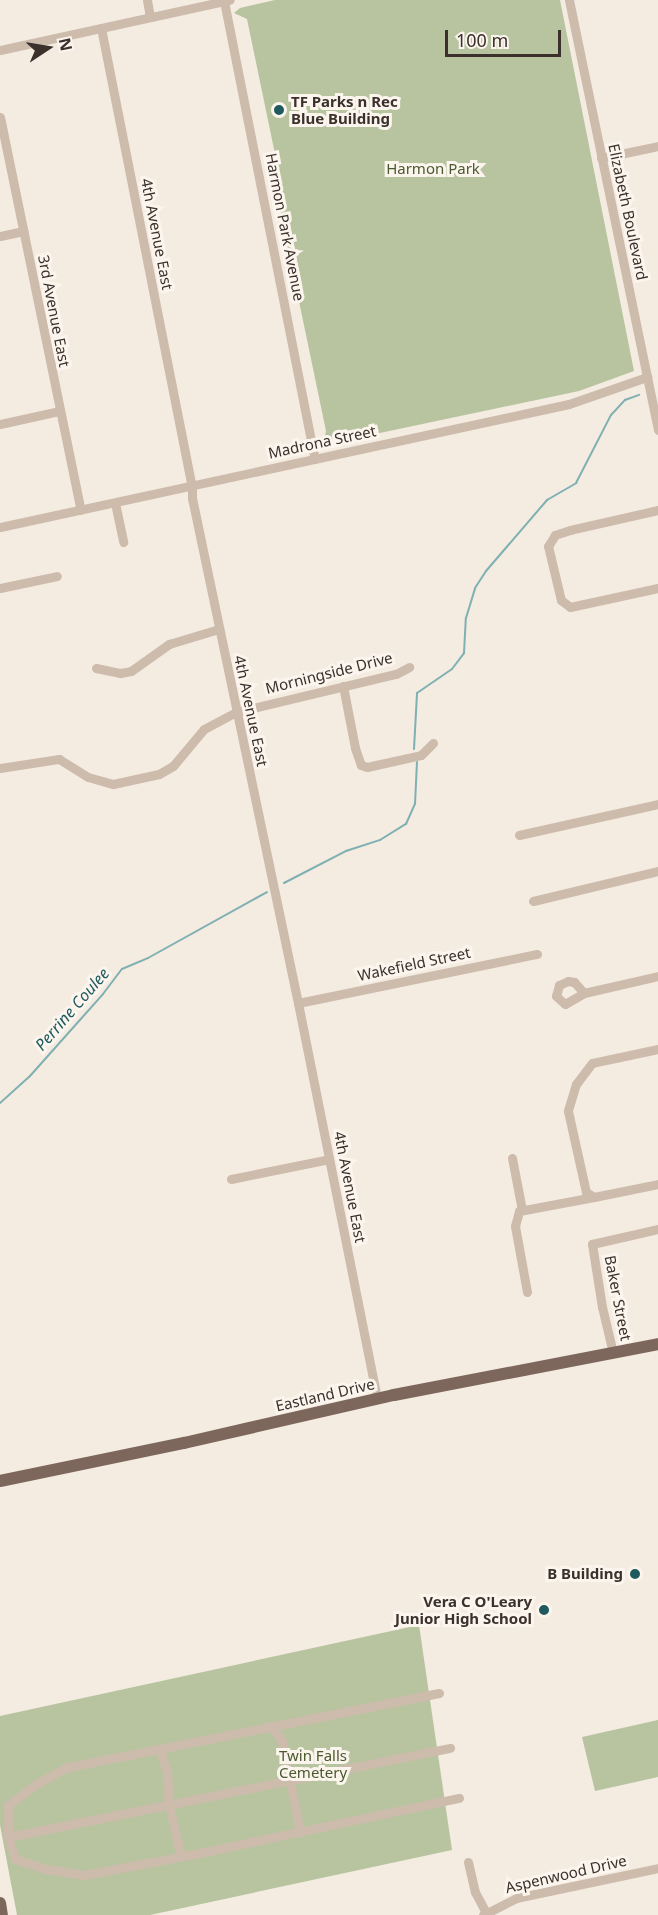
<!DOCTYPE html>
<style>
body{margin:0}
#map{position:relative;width:658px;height:1915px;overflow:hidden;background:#f4ebe1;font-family:"Noto Sans",sans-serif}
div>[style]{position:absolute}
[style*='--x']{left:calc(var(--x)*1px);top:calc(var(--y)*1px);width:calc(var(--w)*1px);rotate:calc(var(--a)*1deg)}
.green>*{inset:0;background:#b8c4a0}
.stream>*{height:2px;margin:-1px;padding:0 1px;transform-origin:1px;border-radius:1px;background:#7fb0b2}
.minor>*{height:9px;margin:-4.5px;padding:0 4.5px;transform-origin:4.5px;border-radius:4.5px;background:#cdbbac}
.major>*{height:12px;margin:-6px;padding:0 6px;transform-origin:6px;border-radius:6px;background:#7d675c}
.dots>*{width:16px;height:16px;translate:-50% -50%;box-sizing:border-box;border:3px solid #fbf5ee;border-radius:50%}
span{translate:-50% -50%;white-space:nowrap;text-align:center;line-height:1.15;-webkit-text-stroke:6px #fbf5ee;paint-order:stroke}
.poi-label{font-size:15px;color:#3b302b;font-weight:700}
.left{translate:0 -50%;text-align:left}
.right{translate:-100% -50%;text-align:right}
.park-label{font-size:15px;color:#4a5a2e}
.street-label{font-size:15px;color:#3b302b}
.water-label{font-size:16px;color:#1f5a5e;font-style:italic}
.north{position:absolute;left:18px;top:18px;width:60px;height:60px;-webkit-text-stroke:4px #fbf5ee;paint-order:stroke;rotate:78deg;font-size:16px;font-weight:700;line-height:24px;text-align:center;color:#3b302b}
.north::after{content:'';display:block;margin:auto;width:21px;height:27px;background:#3b302b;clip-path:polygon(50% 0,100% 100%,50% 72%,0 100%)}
.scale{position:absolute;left:445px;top:30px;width:116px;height:27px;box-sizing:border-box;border:3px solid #3b302b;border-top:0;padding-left:8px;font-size:18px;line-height:21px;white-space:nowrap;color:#3b302b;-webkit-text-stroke:4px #fbf5ee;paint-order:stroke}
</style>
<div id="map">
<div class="green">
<i style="clip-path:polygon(275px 0,560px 0,634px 371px,579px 391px,323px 445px,326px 431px,270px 162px,275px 154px,247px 19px,234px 13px,240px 8px)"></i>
<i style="clip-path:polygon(419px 1625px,452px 1850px,150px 1915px,17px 1915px,0 1825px,0 1716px)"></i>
<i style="clip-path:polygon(658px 1720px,658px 1777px,595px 1791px,582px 1737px)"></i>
</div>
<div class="stream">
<i style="--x:414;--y:749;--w:56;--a:-86.9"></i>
<i style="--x:417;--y:693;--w:42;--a:-34.4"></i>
<i style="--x:452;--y:669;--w:20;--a:-53"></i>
<i style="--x:464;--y:653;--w:35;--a:-87"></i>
<i style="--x:466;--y:618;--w:31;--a:-73"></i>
<i style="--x:475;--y:588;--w:20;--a:-57"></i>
<i style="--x:486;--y:571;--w:94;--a:-49.3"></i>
<i style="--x:547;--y:500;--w:34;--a:-30"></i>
<i style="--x:576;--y:483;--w:76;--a:-62.8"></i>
<i style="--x:611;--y:415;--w:21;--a:-47"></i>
<i style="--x:625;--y:400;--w:15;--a:-20"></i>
<i style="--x:284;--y:883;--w:70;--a:-27.3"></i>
<i style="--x:346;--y:851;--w:36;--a:-18"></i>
<i style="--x:380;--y:840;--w:31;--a:-32"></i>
<i style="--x:406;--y:824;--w:22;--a:-66"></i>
<i style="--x:415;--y:804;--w:42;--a:-87.3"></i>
<i style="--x:0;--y:1103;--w:40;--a:-42"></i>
<i style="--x:30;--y:1076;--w:110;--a:-48.3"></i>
<i style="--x:103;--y:994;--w:31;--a:-53"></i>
<i style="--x:122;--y:969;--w:28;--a:-23"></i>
<i style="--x:148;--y:958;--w:136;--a:-29"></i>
</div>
<div class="minor">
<i style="--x:147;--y:0;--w:17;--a:80"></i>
<i style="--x:569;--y:0;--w:439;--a:78.3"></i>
<i style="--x:224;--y:1;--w:467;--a:78.8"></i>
<i style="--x:101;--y:28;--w:467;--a:78.8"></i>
<i style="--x:192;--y:486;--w:12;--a:90"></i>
<i style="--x:192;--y:498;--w:516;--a:78.15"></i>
<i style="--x:298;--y:1003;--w:404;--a:78.7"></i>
<i style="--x:0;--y:50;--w:235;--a:-12.3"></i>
<i style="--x:0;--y:117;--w:401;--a:78.4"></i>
<i style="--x:601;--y:158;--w:58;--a:-11.9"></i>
<i style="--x:0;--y:236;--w:24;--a:-12"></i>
<i style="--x:0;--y:424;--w:60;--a:-12.4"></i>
<i style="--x:115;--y:503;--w:40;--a:78"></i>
<i style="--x:658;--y:510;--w:90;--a:167.2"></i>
<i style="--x:570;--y:530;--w:16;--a:162"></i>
<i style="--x:555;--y:535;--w:13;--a:122"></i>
<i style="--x:548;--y:546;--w:56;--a:76.5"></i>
<i style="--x:561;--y:600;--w:11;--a:38"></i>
<i style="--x:570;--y:607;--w:90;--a:-12.2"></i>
<i style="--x:0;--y:527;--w:582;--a:-12.2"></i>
<i style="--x:569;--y:404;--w:83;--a:-19.1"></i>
<i style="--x:0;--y:588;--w:58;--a:-11.9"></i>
<i style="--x:96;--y:668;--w:25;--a:12"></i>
<i style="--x:120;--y:673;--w:11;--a:-10"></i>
<i style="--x:131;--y:671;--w:47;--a:-35.4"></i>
<i style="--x:169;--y:644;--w:52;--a:-16.7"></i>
<i style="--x:343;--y:686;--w:63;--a:79"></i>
<i style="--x:355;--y:748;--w:18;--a:71"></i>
<i style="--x:361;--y:765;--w:6;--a:18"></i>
<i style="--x:367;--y:767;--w:55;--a:-12.5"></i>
<i style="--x:421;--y:755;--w:17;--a:-45"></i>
<i style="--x:0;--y:768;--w:60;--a:-8.7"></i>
<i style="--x:59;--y:759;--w:34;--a:32"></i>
<i style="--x:88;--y:777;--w:26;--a:16"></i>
<i style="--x:113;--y:784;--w:47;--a:-12.3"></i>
<i style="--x:159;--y:774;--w:16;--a:-30"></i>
<i style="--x:173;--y:766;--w:48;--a:-50"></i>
<i style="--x:204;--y:729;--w:36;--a:-28"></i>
<i style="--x:236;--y:712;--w:164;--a:-13.4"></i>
<i style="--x:396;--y:674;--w:15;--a:-28"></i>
<i style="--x:519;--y:835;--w:142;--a:-12.6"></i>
<i style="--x:533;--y:901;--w:129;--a:-13.5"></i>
<i style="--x:584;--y:993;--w:15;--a:-132"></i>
<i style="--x:574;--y:982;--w:6;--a:-171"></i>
<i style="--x:568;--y:981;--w:10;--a:156"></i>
<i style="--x:559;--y:985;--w:11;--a:105"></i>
<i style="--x:556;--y:996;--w:12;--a:42"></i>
<i style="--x:565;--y:1004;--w:22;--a:-30"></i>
<i style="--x:584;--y:993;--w:76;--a:-12.9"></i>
<i style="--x:298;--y:1003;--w:244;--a:-11.6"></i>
<i style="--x:658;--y:1049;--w:67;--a:168"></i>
<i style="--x:592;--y:1063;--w:26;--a:127"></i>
<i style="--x:576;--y:1084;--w:28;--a:107"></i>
<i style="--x:568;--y:1111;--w:83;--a:77.5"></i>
<i style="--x:586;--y:1192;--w:9;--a:32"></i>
<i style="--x:594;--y:1197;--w:65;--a:-11.5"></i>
<i style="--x:512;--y:1158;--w:53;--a:79.1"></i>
<i style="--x:231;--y:1179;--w:100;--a:-11.5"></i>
<i style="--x:527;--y:1292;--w:67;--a:-100.3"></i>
<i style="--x:515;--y:1226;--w:16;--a:-75"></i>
<i style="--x:519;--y:1211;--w:76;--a:-10.6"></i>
<i style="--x:613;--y:1353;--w:47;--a:-103.4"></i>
<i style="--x:602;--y:1307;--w:64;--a:-99"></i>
<i style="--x:592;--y:1244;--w:68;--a:-12.8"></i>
<i style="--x:439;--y:1693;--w:379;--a:168.7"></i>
<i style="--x:67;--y:1767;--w:37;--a:151"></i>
<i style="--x:35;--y:1785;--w:34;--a:143"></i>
<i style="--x:8;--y:1805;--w:32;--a:90"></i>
<i style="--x:8;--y:1837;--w:23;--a:72"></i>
<i style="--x:15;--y:1859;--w:33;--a:18"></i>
<i style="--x:46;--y:1869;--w:38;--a:9"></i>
<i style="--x:84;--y:1875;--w:108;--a:-10.7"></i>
<i style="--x:190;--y:1855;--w:275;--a:-12"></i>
<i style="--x:270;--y:1726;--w:19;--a:51"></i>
<i style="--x:282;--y:1741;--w:93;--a:78.8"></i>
<i style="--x:160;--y:1750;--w:22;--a:72"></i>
<i style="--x:167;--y:1771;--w:34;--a:87"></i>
<i style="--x:169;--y:1805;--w:53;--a:77"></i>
<i style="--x:8;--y:1837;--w:451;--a:-11.4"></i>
<i style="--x:468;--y:1862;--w:31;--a:77"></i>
<i style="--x:475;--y:1892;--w:26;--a:62"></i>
<i style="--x:483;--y:1915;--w:37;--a:-27"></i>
<i style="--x:516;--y:1898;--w:145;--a:-11.9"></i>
</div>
<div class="major">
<i style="--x:0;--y:1481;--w:188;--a:-11.7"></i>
<i style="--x:184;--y:1443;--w:215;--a:-12.9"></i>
<i style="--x:394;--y:1395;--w:269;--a:-10.9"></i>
<i style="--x:0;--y:1903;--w:12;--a:81"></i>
</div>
<div class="dots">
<i style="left:279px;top:110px;background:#1f5a5e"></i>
<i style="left:635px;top:1574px;background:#1f5a5e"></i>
<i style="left:544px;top:1610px;background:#1f5a5e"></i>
</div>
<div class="poi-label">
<span class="left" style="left:291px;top:110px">TF Parks n Rec<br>Blue Building</span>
<span class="right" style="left:623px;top:1574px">B Building</span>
<span class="right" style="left:532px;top:1610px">Vera C O'Leary<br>Junior High School</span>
</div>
<div class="park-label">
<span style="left:433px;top:169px">Harmon Park</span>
<span style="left:313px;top:1764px">Twin Falls<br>Cemetery</span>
</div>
<div class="street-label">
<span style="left:628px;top:212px;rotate:78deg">Elizabeth Boulevard</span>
<span style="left:285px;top:227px;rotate:79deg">Harmon Park Avenue</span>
<span style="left:157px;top:234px;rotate:79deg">4th Avenue East</span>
<span style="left:54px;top:311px;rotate:79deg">3rd Avenue East</span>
<span style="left:322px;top:442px;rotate:-12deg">Madrona Street</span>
<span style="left:329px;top:673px;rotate:-14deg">Morningside Drive</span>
<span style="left:251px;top:711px;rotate:78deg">4th Avenue East</span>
<span style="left:414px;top:964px;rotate:-12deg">Wakefield Street</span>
<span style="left:350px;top:1187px;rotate:79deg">4th Avenue East</span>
<span style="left:618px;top:1298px;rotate:79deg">Baker Street</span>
<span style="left:325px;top:1395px;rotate:-13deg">Eastland Drive</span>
<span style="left:566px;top:1874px;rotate:-13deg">Aspenwood Drive</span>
</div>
<div class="water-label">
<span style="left:72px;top:1009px;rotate:-49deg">Perrine Coulee</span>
</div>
<div class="north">N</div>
<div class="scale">100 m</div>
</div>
